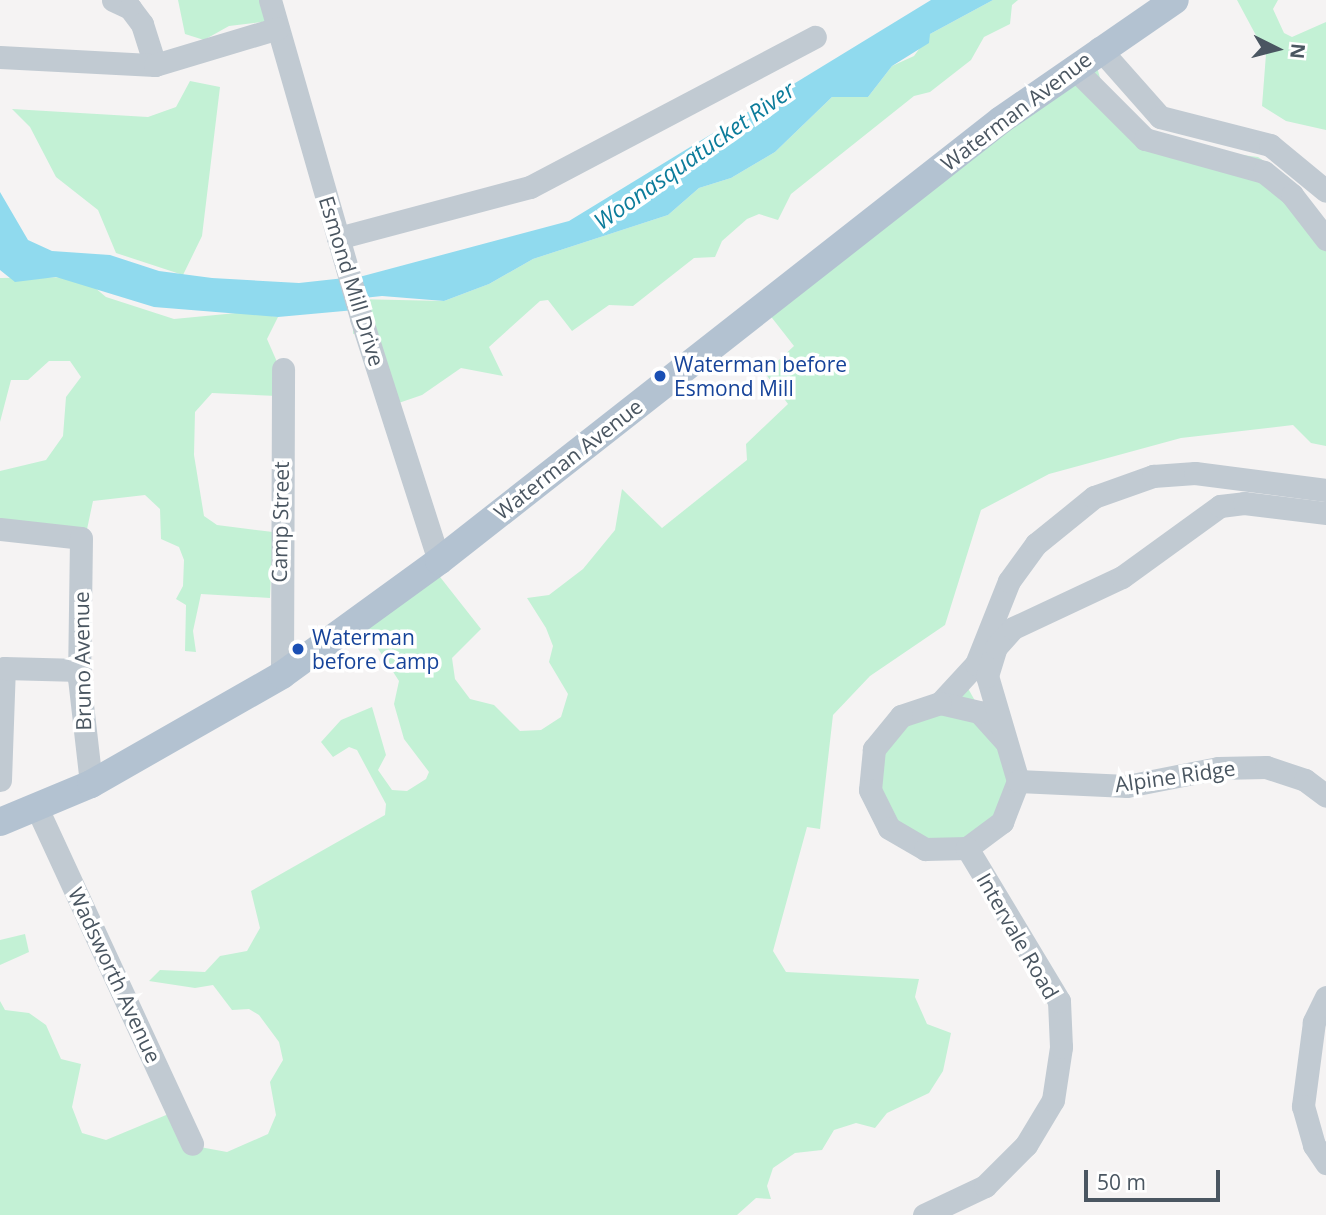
<!DOCTYPE html>
<style>
body{margin:0}
#map{position:relative;width:1326px;height:1215px;overflow:hidden;background:#f5f3f3;font-family:"Open Sans",sans-serif}
div>[style]{position:absolute}
[style*='--x']{left:calc(var(--x)*1px);top:calc(var(--y)*1px);width:calc(var(--w)*1px);rotate:calc(var(--a)*1deg)}
.green>*{inset:0;background:#c3f1d5}
.water>*{inset:0;background:#90daee}
.minor>*{height:23px;margin:-11.5px;padding:0 11.5px;transform-origin:11.5px;border-radius:11.5px;background:#c1cad2}
.major>*{height:28px;margin:-14px;padding:0 14px;transform-origin:14px;border-radius:14px;background:#b3c2d1}
.dots>*{width:19px;height:19px;translate:-50% -50%;box-sizing:border-box;border:4px solid #fff;border-radius:50%}
span{translate:-50% -50%;white-space:nowrap;text-align:center;line-height:1.15;-webkit-text-stroke:7px #fff;paint-order:stroke}
.street-label{font-size:21px;color:#4a5661}
.transit-label{font-size:21px;color:#164399}
.left{translate:0 -50%;text-align:left}
.water-label{font-size:23px;color:#0c7c9b;font-style:italic}
.north{position:absolute;left:1242px;top:14px;width:70px;height:70px;-webkit-text-stroke:5px #fff;paint-order:stroke;rotate:96deg;font-size:19px;font-weight:700;line-height:28px;text-align:center;color:#4a5661}
.north::after{content:'';display:block;margin:auto;width:24px;height:32px;background:#4a5661;clip-path:polygon(50% 0,100% 100%,50% 72%,0 100%)}
.scale{position:absolute;left:1084px;top:1170px;width:136px;height:32px;box-sizing:border-box;border:4px solid #4a5661;border-top:0;padding-left:9px;font-size:21px;line-height:24px;white-space:nowrap;color:#4a5661;-webkit-text-stroke:5px #fff;paint-order:stroke}
</style>
<div id="map">
<div class="green">
<i style="clip-path:polygon(178px 0,272px 0,269px 21px,229px 26px,204px 40px,185px 34px)"></i>
<i style="clip-path:polygon(993px 0,1018px 0,1012px 5px,1010px 24px,984px 37px,971px 60px,930px 92px,914px 96px,791px 194px,778px 220px,759px 214px,747px 219px,722px 241px,715px 257px,694px 258px,633px 306px,609px 305px,572px 331px,548px 300px,540px 301px,489px 347px,503px 376px,461px 368px,422px 395px,387px 407px,360px 332px,353px 334px,354px 299px,444px 301px,489px 284px,533px 259px,668px 215px,699px 188px,731px 178px,775px 152px,832px 97px,868px 97px,892px 66px,914px 56px,930px 34px)"></i>
<i style="clip-path:polygon(1237px 0,1278px 0,1273px 9px,1284px 33px,1292px 37px,1326px 22px,1326px 130px,1286px 121px,1262px 106px,1266px 54px)"></i>
<i style="clip-path:polygon(1095px 59px,1107px 105px,1179px 147px,1258px 157px,1288px 177px,1326px 222px,1326px 446px,1311px 443px,1293px 425px,1181px 438px,1049px 474px,981px 510px,945px 625px,870px 676px,833px 715px,820px 829px,807px 827px,773px 951px,786px 972px,919px 979px,915px 997px,927px 1024px,951px 1033px,943px 1071px,929px 1093px,887px 1113px,875px 1128px,856px 1123px,834px 1130px,822px 1150px,795px 1153px,773px 1168px,767px 1186px,771px 1199px,756px 1198px,737px 1215px,0 1215px,0 1001px,5px 1010px,29px 1013px,46px 1025px,61px 1059px,81px 1064px,72px 1107px,82px 1133px,106px 1140px,171px 1113px,189px 1145px,227px 1152px,268px 1134px,276px 1115px,270px 1082px,283px 1060px,279px 1042px,259px 1015px,249px 1009px,232px 1010px,213px 985px,195px 988px,149px 981px,160px 970px,205px 972px,220px 956px,247px 951px,260px 928px,251px 891px,385px 815px,386px 804px,357px 750px,349px 747px,333px 757px,321px 742px,341px 720px,372px 707px,386px 755px,378px 770px,392px 790px,407px 791px,426px 779px,429px 772px,404px 739px,394px 704px,399px 681px,364px 627px,433px 568px,481px 629px,452px 658px,455px 679px,470px 699px,494px 705px,520px 731px,541px 730px,561px 717px,568px 694px,549px 662px,553px 646px,546px 628px,527px 598px,549px 595px,583px 569px,615px 530px,622px 489px,662px 528px,747px 460px,746px 444px,788px 404px,765px 373px,794px 346px,765px 309px)"></i>
<i style="clip-path:polygon(190px 81px,220px 87px,202px 236px,183px 275px,116px 253px,98px 210px,56px 177px,30px 127px,12px 109px,148px 117px,176px 107px)"></i>
<i style="clip-path:polygon(82px 277px,106px 297px,174px 319px,247px 312px,278px 317px,267px 339px,281px 371px,277px 396px,212px 393px,195px 412px,194px 455px,204px 516px,217px 525px,273px 532px,270px 598px,201px 594px,193px 631px,196px 652px,185px 651px,186px 605px,176px 599px,183px 586px,184px 560px,179px 547px,161px 539px,160px 509px,145px 495px,93px 501px,86px 534px,0 532px,0 471px,46px 460px,63px 436px,66px 397px,81px 377px,70px 361px,49px 361px,28px 380px,11px 380px,0 422px,0 278px)"></i>
<i style="clip-path:polygon(965px 683px,1022px 784px,984px 844px,899px 838px,868px 769px,871px 753px)"></i>
<i style="clip-path:polygon(25px 934px,29px 952px,0 965px,0 940px)"></i>
</div>
<div class="water">
<i style="clip-path:polygon(931px 0,993px 0,930px 34px,929px 43px,892px 66px,868px 97px,832px 97px,775px 152px,731px 178px,699px 188px,668px 215px,533px 259px,489px 284px,444px 301px,382px 296px,354px 299px,355px 310px,278px 317px,154px 307px,56px 277px,15px 282px,0 270px,0 192px,28px 240px,52px 251px,110px 255px,159px 271px,212px 278px,299px 283px,363px 276px,569px 221px)"></i>
</div>
<div class="minor">
<i style="--x:113;--y:0;--w:19;--a:25"></i>
<i style="--x:130;--y:8;--w:20;--a:53"></i>
<i style="--x:142;--y:24;--w:43;--a:72.4"></i>
<i style="--x:270;--y:0;--w:331;--a:74"></i>
<i style="--x:361;--y:318;--w:255;--a:72.2"></i>
<i style="--x:1099;--y:48;--w:92;--a:48.5"></i>
<i style="--x:1160;--y:117;--w:114;--a:14.3"></i>
<i style="--x:1270;--y:145;--w:72;--a:39.4"></i>
<i style="--x:0;--y:57;--w:155;--a:3"></i>
<i style="--x:155;--y:65;--w:128;--a:-16.7"></i>
<i style="--x:1073;--y:67;--w:102;--a:45"></i>
<i style="--x:1145;--y:139;--w:123;--a:15.5"></i>
<i style="--x:1264;--y:172;--w:36;--a:39"></i>
<i style="--x:1292;--y:195;--w:56;--a:52.3"></i>
<i style="--x:338;--y:238;--w:199;--a:-14.9"></i>
<i style="--x:530;--y:187;--w:322;--a:-27.8"></i>
<i style="--x:0;--y:529;--w:81;--a:6.3"></i>
<i style="--x:81;--y:538;--w:140;--a:90.8"></i>
<i style="--x:79;--y:678;--w:107;--a:83.5"></i>
<i style="--x:282;--y:675;--w:306;--a:-89.8"></i>
<i style="--x:940;--y:703;--w:53;--a:-47.3"></i>
<i style="--x:976;--y:664;--w:89;--a:-68.3"></i>
<i style="--x:1009;--y:581;--w:46;--a:-53.9"></i>
<i style="--x:1036;--y:544;--w:75;--a:-39"></i>
<i style="--x:1094;--y:497;--w:63;--a:-19.6"></i>
<i style="--x:1153;--y:476;--w:42;--a:-4.1"></i>
<i style="--x:1195;--y:473;--w:132;--a:7.4"></i>
<i style="--x:1006;--y:742;--w:40;--a:-132"></i>
<i style="--x:979;--y:712;--w:40;--a:-167"></i>
<i style="--x:940;--y:703;--w:41;--a:161.6"></i>
<i style="--x:901;--y:716;--w:43;--a:129.3"></i>
<i style="--x:874;--y:749;--w:41;--a:95.6"></i>
<i style="--x:870;--y:790;--w:42;--a:63.4"></i>
<i style="--x:889;--y:828;--w:42;--a:30.3"></i>
<i style="--x:925;--y:849;--w:42;--a:-1.4"></i>
<i style="--x:967;--y:848;--w:44;--a:-36.6"></i>
<i style="--x:1002;--y:822;--w:44;--a:-68.7"></i>
<i style="--x:1018;--y:781;--w:109;--a:-106.4"></i>
<i style="--x:987;--y:676;--w:30;--a:-73"></i>
<i style="--x:996;--y:647;--w:25;--a:-48"></i>
<i style="--x:1013;--y:628;--w:120;--a:-25.1"></i>
<i style="--x:1122;--y:577;--w:121;--a:-35.9"></i>
<i style="--x:1220;--y:506;--w:24;--a:-7"></i>
<i style="--x:1244;--y:503;--w:83;--a:7"></i>
<i style="--x:0;--y:780;--w:112;--a:-88"></i>
<i style="--x:4;--y:668;--w:76;--a:1.5"></i>
<i style="--x:1018;--y:781;--w:109;--a:2.6"></i>
<i style="--x:1127;--y:786;--w:93;--a:-11.2"></i>
<i style="--x:1218;--y:768;--w:48;--a:-1.2"></i>
<i style="--x:1266;--y:767;--w:41;--a:18.4"></i>
<i style="--x:1305;--y:780;--w:26;--a:37"></i>
<i style="--x:36;--y:806;--w:372;--a:65.2"></i>
<i style="--x:1326;--y:997;--w:28;--a:116"></i>
<i style="--x:1314;--y:1022;--w:85;--a:97.5"></i>
<i style="--x:1303;--y:1106;--w:41;--a:74.2"></i>
<i style="--x:1314;--y:1145;--w:22;--a:56"></i>
<i style="--x:924;--y:1215;--w:68;--a:-25.4"></i>
<i style="--x:985;--y:1186;--w:58;--a:-45"></i>
<i style="--x:1026;--y:1145;--w:52;--a:-59"></i>
<i style="--x:1053;--y:1100;--w:54;--a:-81.4"></i>
<i style="--x:1061;--y:1047;--w:46;--a:-92.5"></i>
<i style="--x:1059;--y:1001;--w:179;--a:-121"></i>
</div>
<div class="major">
<i style="--x:0;--y:822;--w:99;--a:-22.7"></i>
<i style="--x:91;--y:784;--w:220;--a:-29.7"></i>
<i style="--x:282;--y:675;--w:194;--a:-36"></i>
<i style="--x:439;--y:561;--w:714;--a:-38.12"></i>
<i style="--x:1001;--y:120;--w:211;--a:-34.6"></i>
</div>
<div class="dots">
<i style="left:660px;top:376px;background:#1a4fb4"></i>
<i style="left:298px;top:649px;background:#1a4fb4"></i>
</div>
<div class="street-label">
<span style="left:1016px;top:111px;rotate:-37deg">Waterman Avenue</span>
<span style="left:352px;top:281px;rotate:73deg">Esmond Mill Drive</span>
<span style="left:568px;top:459px;rotate:-38deg">Waterman Avenue</span>
<span style="left:280px;top:522px;rotate:-89deg">Camp Street</span>
<span style="left:82px;top:661px;rotate:-91deg">Bruno Avenue</span>
<span style="left:1175px;top:776px;rotate:-8deg">Alpine Ridge</span>
<span style="left:1018px;top:936px;rotate:60deg">Intervale Road</span>
<span style="left:115px;top:975px;rotate:65deg">Wadsworth Avenue</span>
</div>
<div class="transit-label">
<span class="left" style="left:674px;top:376px">Waterman before<br>Esmond Mill</span>
<span class="left" style="left:312px;top:649px">Waterman<br>before Camp</span>
</div>
<div class="water-label">
<span style="left:694px;top:155px;rotate:-35deg">Woonasquatucket River</span>
</div>
<div class="north">N</div>
<div class="scale">50 m</div>
</div>
